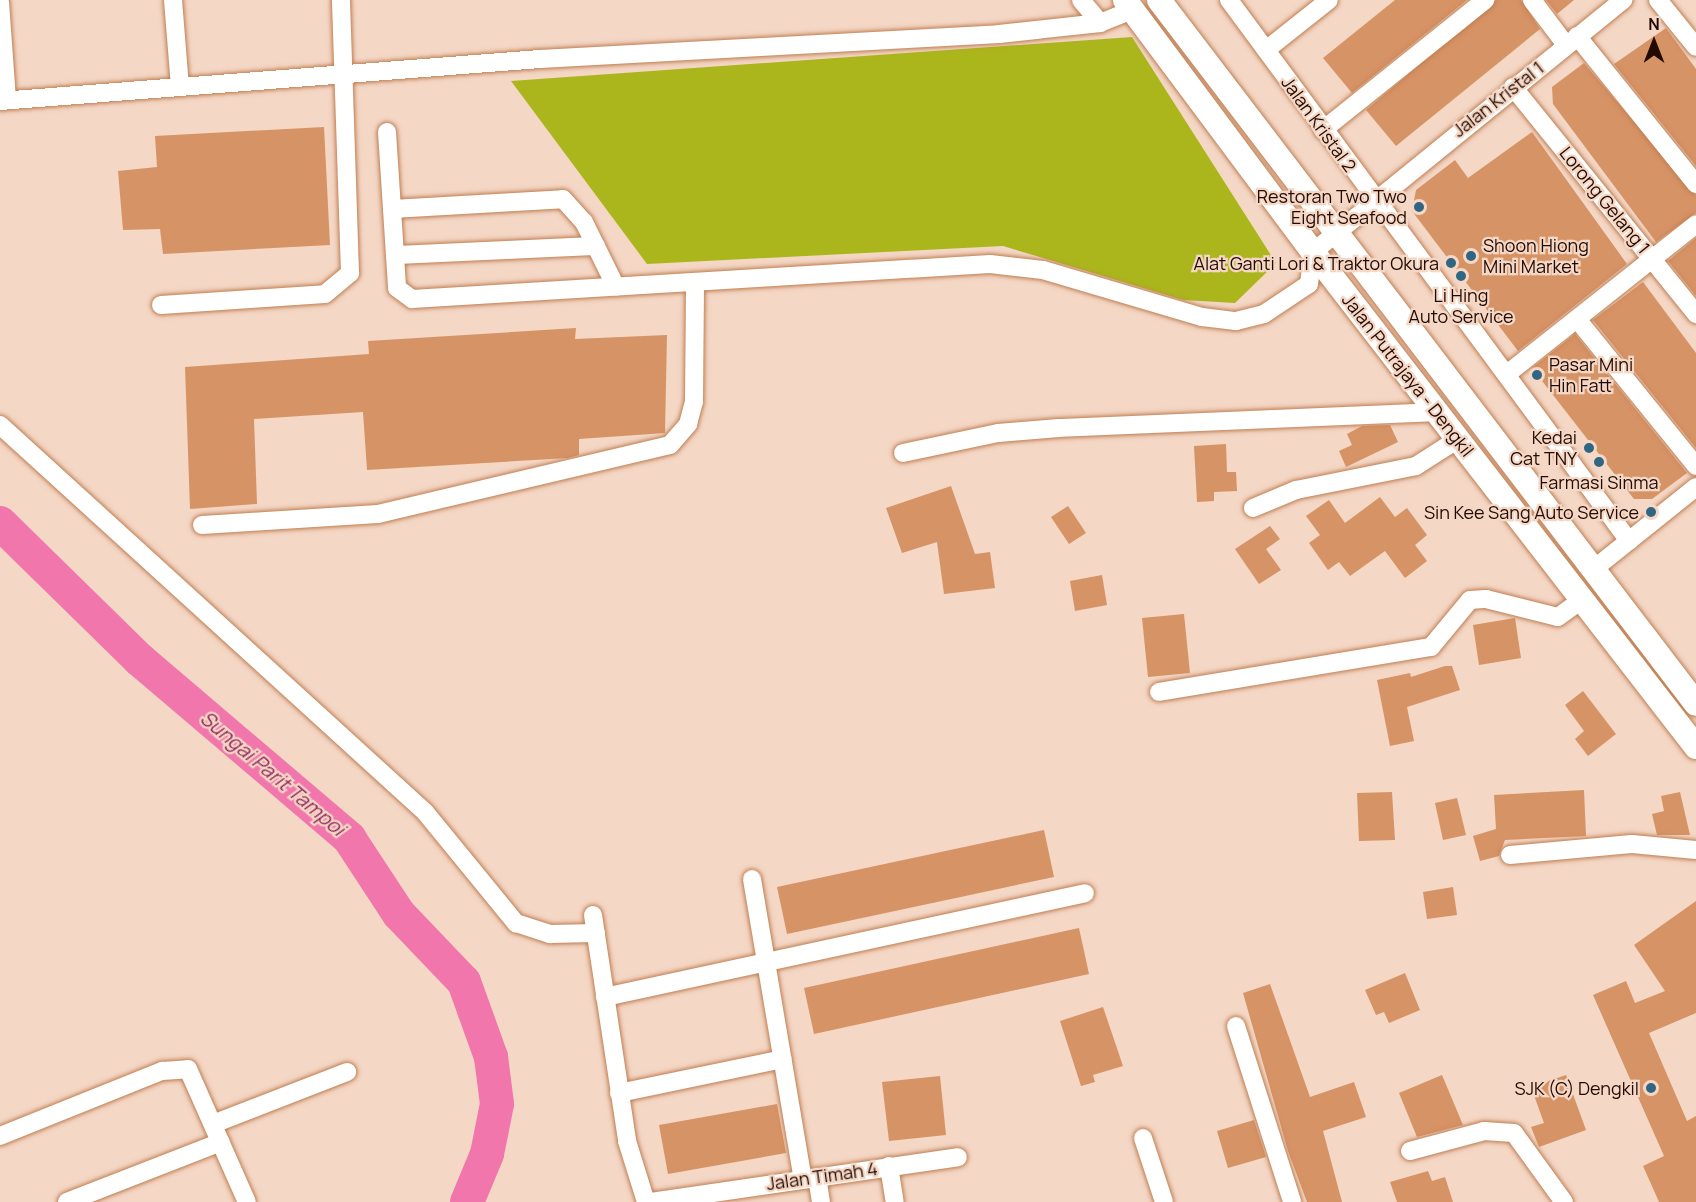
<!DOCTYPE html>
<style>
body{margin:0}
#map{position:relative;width:1696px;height:1202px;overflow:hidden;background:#f4d7c5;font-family:Manrope,sans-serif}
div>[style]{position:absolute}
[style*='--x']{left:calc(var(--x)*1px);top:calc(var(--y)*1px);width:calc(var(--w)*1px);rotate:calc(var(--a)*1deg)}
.forest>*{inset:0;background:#abb61c}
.river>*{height:34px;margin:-17px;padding:0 17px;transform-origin:17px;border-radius:17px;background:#f176ac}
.building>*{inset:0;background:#d69365}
.roads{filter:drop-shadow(0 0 2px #c07e51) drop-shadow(0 0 2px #c07e51)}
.minor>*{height:18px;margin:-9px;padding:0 9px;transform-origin:9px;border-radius:9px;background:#fff}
.major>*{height:24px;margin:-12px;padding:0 12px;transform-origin:12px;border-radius:12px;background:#fff}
.dots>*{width:16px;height:16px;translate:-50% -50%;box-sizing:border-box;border:3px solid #f4d7c5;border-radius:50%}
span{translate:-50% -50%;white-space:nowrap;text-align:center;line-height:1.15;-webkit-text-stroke:4.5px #f4d7c5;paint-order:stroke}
.street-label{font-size:18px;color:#230a00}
.poi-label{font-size:18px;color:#230a00}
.right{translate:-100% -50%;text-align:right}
.left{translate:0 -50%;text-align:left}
.water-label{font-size:20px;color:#92255c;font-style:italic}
.north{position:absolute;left:1624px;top:12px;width:60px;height:60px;-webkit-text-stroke:4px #f4d7c5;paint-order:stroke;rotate:0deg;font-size:16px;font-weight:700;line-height:24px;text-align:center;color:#230a00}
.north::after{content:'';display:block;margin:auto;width:21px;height:27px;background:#230a00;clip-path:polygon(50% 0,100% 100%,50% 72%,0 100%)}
</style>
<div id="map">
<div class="forest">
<i style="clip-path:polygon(1132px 37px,1276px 263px,1235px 303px,1183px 300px,1003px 246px,647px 264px,511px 81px)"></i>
</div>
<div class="river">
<i style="--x:0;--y:523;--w:196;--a:44.4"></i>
<i style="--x:140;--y:660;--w:275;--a:40.4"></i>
<i style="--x:349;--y:838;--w:91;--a:56.7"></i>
<i style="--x:399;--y:914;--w:94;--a:46.3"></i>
<i style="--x:464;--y:982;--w:80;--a:70.2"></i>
<i style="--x:491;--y:1057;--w:47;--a:82.7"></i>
<i style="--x:497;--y:1104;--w:51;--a:101.3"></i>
<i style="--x:487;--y:1154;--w:52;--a:112.6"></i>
</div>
<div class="building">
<i style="clip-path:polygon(1395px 0,1467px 0,1352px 93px,1323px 58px)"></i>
<i style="clip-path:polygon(1496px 0,1521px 0,1540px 29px,1396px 146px,1366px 110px)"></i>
<i style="clip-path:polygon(1546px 0,1574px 0,1557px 14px)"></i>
<i style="clip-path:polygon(1666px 28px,1696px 69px,1696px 166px,1614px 64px)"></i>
<i style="clip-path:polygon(1584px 63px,1696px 195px,1696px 213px,1656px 242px,1553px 104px,1552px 87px)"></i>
<i style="clip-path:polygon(324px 127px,330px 245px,163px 254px,160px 229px,123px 230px,118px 171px,157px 167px,155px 136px)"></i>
<i style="clip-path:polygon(1532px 132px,1627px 264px,1518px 351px,1412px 211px,1416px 190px,1455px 160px,1468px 178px)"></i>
<i style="clip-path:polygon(1696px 238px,1696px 296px,1668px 261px)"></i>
<i style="clip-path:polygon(1643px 282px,1696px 353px,1696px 448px,1593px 320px)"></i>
<i style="clip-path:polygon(576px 328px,575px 339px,667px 335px,665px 433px,579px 439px,579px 455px,568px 458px,367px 470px,363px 412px,254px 419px,257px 504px,190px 509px,185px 367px,369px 354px,368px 341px)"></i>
<i style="clip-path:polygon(1575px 334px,1687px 473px,1652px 499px,1634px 499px,1532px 368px)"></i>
<i style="clip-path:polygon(1390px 425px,1398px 442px,1346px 467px,1339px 451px,1352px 445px,1347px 434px,1362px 426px)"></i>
<i style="clip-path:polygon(1226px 444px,1227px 472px,1236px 472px,1237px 491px,1214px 492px,1214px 501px,1197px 502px,1194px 446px)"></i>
<i style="clip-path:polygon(951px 486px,975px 554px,990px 552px,995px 588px,944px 594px,937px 542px,902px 553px,886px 508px)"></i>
<i style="clip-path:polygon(1380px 497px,1395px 517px,1407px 508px,1427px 535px,1415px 545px,1427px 561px,1405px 578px,1385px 551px,1350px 576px,1339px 562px,1328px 570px,1309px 543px,1320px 535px,1306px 516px,1329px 500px,1345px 523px)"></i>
<i style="clip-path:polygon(1068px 506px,1086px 533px,1069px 544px,1051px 517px)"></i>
<i style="clip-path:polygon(1270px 526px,1280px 539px,1266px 549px,1281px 570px,1259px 584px,1235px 549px)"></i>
<i style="clip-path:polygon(1102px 575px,1107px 605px,1075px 611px,1070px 581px)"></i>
<i style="clip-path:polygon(1184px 614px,1190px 673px,1148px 677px,1142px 618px)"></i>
<i style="clip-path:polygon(1515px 618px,1521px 658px,1479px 665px,1473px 625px)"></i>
<i style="clip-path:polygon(1445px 666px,1452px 666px,1460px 690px,1407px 707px,1414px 741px,1390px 746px,1377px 680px,1410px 673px,1411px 677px)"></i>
<i style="clip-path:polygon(1583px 691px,1616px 734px,1588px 756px,1575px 739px,1584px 731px,1565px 705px)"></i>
<i style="clip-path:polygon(1584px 790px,1586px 836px,1505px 840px,1499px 856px,1480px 861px,1473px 836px,1496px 829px,1494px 795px)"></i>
<i style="clip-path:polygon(1392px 792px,1395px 840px,1359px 841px,1357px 793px)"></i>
<i style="clip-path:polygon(1680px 792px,1690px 835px,1657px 835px,1652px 814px,1664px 811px,1661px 796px)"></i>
<i style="clip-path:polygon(1457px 798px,1466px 835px,1443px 840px,1435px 803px)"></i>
<i style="clip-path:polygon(1044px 830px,1054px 877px,787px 934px,777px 887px)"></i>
<i style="clip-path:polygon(1453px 887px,1457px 915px,1427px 919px,1423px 892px)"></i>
<i style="clip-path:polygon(1696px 901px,1696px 1013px,1649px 1033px,1687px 1121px,1696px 1116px,1696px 1202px,1659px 1202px,1643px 1166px,1664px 1156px,1593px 995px,1626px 981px,1635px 1003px,1665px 991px,1634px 945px)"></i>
<i style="clip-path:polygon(1079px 928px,1089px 974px,814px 1034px,804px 988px)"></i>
<i style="clip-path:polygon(1405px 973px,1420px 1010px,1389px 1023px,1384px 1012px,1376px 1015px,1365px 990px)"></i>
<i style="clip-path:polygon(1270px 984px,1310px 1097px,1354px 1082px,1366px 1117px,1323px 1131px,1342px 1202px,1307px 1202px,1288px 1151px,1243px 993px)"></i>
<i style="clip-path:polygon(1103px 1007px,1123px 1066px,1093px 1075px,1095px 1082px,1081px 1086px,1060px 1021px)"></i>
<i style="clip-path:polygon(1442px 1075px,1463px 1125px,1417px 1137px,1399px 1093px)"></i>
<i style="clip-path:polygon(1566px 1075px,1586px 1130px,1539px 1147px,1531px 1127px,1544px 1123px,1531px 1087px)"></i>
<i style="clip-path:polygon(940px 1076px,946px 1135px,889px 1141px,882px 1082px)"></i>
<i style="clip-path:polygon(777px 1104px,786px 1153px,668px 1174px,659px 1125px)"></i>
<i style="clip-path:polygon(1254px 1120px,1266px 1157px,1228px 1168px,1217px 1131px)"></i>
<i style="clip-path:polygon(1428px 1171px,1432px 1181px,1445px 1177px,1453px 1202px,1397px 1202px,1390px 1182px)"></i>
</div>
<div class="roads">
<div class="minor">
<i style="--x:173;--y:0;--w:87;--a:85.4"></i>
<i style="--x:1081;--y:0;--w:30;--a:50"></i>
<i style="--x:1229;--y:0;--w:673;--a:53.52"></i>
<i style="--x:1532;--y:0;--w:56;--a:52.9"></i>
<i style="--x:1658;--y:0;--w:60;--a:51"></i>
<i style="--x:0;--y:2;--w:98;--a:85.9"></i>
<i style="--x:1577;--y:36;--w:190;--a:51.2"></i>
<i style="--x:1266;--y:50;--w:80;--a:-38.4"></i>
<i style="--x:1513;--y:87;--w:292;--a:51.1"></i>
<i style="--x:0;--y:101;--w:542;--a:-4.45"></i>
<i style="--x:540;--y:59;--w:460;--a:-3.1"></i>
<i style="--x:999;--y:34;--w:102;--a:-6.2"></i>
<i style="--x:1100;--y:23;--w:35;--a:-22"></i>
<i style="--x:1323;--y:130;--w:208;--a:-38.7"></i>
<i style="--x:387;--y:132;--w:156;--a:86.3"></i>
<i style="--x:397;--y:288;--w:19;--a:36"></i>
<i style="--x:412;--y:299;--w:579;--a:-3.47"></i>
<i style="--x:990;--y:264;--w:53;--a:6.5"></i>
<i style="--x:1043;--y:270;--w:166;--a:16.5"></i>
<i style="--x:1202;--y:317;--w:34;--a:7"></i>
<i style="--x:1236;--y:321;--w:29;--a:-14"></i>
<i style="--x:1264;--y:314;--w:54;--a:-33.7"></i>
<i style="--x:1309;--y:284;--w:32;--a:-83"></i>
<i style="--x:1313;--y:252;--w:400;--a:-39.1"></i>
<i style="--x:392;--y:209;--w:171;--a:-3.3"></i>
<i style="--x:563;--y:199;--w:31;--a:48"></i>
<i style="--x:584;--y:222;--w:72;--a:63.8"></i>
<i style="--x:395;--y:255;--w:201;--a:-2.6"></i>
<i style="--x:161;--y:305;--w:164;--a:-3.8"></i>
<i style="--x:325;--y:294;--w:33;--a:-40"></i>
<i style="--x:350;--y:273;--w:273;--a:-91.9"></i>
<i style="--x:1577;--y:319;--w:189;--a:51"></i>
<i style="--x:1507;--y:374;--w:241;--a:-38.4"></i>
<i style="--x:0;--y:425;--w:575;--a:42.32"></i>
<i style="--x:425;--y:812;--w:144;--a:50.7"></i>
<i style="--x:516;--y:923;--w:36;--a:18"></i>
<i style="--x:550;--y:934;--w:46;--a:-1.2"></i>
<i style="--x:903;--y:453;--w:97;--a:-11.9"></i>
<i style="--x:998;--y:433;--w:61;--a:-4.7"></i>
<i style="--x:1059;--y:428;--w:377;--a:-2.4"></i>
<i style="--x:1253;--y:508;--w:47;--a:-22.7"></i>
<i style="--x:1296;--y:490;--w:122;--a:-11.3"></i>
<i style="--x:1416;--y:466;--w:50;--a:-32.7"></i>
<i style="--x:202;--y:525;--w:176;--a:-3.6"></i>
<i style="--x:378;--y:514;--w:300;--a:-13.3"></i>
<i style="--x:670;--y:445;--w:28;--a:-49"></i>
<i style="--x:688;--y:424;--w:23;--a:-75"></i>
<i style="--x:694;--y:402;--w:120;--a:-89.5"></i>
<i style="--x:1595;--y:568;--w:129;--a:-38.7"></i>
<i style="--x:1159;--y:692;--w:276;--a:-9.4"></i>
<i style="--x:1431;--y:647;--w:61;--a:-50.3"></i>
<i style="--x:1470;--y:600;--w:16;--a:-4"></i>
<i style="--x:1486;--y:599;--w:74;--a:14"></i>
<i style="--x:1558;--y:617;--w:29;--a:-36"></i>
<i style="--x:1510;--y:855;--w:122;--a:-5.2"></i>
<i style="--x:1632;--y:844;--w:64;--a:5.4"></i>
<i style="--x:752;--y:879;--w:304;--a:80.4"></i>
<i style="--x:593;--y:915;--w:229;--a:81.4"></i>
<i style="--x:627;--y:1141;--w:64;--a:72.7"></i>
<i style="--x:605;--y:997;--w:491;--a:-12.2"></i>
<i style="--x:1236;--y:1026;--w:185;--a:72.3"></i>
<i style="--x:619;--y:1093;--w:167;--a:-11.7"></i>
<i style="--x:213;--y:1124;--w:144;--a:-21.2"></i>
<i style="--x:0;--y:1136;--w:175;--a:-21.9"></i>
<i style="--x:162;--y:1071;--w:26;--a:-4"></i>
<i style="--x:188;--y:1069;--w:145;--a:66.1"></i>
<i style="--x:1143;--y:1138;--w:67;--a:71.8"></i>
<i style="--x:1410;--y:1151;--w:77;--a:-15.1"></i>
<i style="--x:1484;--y:1131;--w:30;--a:4"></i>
<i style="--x:1514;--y:1133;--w:85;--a:54.1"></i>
<i style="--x:889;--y:1166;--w:36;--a:81"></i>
<i style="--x:817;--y:1177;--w:25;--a:81"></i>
<i style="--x:67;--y:1202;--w:165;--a:-21.3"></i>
<i style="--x:651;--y:1202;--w:310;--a:-8.3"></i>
</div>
<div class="major">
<i style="--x:1125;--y:0;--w:314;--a:53.3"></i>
<i style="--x:1313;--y:252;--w:626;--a:52.27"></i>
<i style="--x:1159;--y:0;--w:885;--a:52.66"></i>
</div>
</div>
<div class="dots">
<i style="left:1419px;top:207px;background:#316682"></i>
<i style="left:1471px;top:256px;background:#316682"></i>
<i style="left:1451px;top:263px;background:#316682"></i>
<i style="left:1461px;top:276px;background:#316682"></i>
<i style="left:1537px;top:375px;background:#316682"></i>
<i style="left:1589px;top:448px;background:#316682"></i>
<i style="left:1599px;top:462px;background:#316682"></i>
<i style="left:1651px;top:512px;background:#316682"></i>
<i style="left:1651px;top:1088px;background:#316682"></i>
</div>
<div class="street-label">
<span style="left:1498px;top:99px;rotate:-38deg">Jalan Kristal 1</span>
<span style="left:1319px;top:124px;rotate:54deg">Jalan Kristal 2</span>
<span style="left:1605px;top:200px;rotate:51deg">Lorong Gelang 1</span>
<span style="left:1408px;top:375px;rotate:52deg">Jalan Putrajaya - Dengkil</span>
<span style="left:822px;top:1176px;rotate:-8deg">Jalan Timah 4</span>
</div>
<div class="poi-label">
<span class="right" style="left:1407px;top:207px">Restoran Two Two<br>Eight Seafood</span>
<span class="left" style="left:1483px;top:256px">Shoon Hiong<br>Mini Market</span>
<span class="right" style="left:1439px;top:263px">Alat Ganti Lori &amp; Traktor Okura</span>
<span style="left:1461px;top:306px">Li Hing<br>Auto Service</span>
<span class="left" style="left:1549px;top:375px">Pasar Mini<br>Hin Fatt</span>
<span class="right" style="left:1577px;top:448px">Kedai<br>Cat TNY</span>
<span style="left:1599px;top:482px">Farmasi Sinma</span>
<span class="right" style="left:1639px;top:512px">Sin Kee Sang Auto Service</span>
<span class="right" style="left:1639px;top:1088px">SJK (C) Dengkil</span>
</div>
<div class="water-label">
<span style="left:273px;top:773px;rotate:40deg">Sungai Parit Tampoi</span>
</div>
<div class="north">N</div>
</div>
